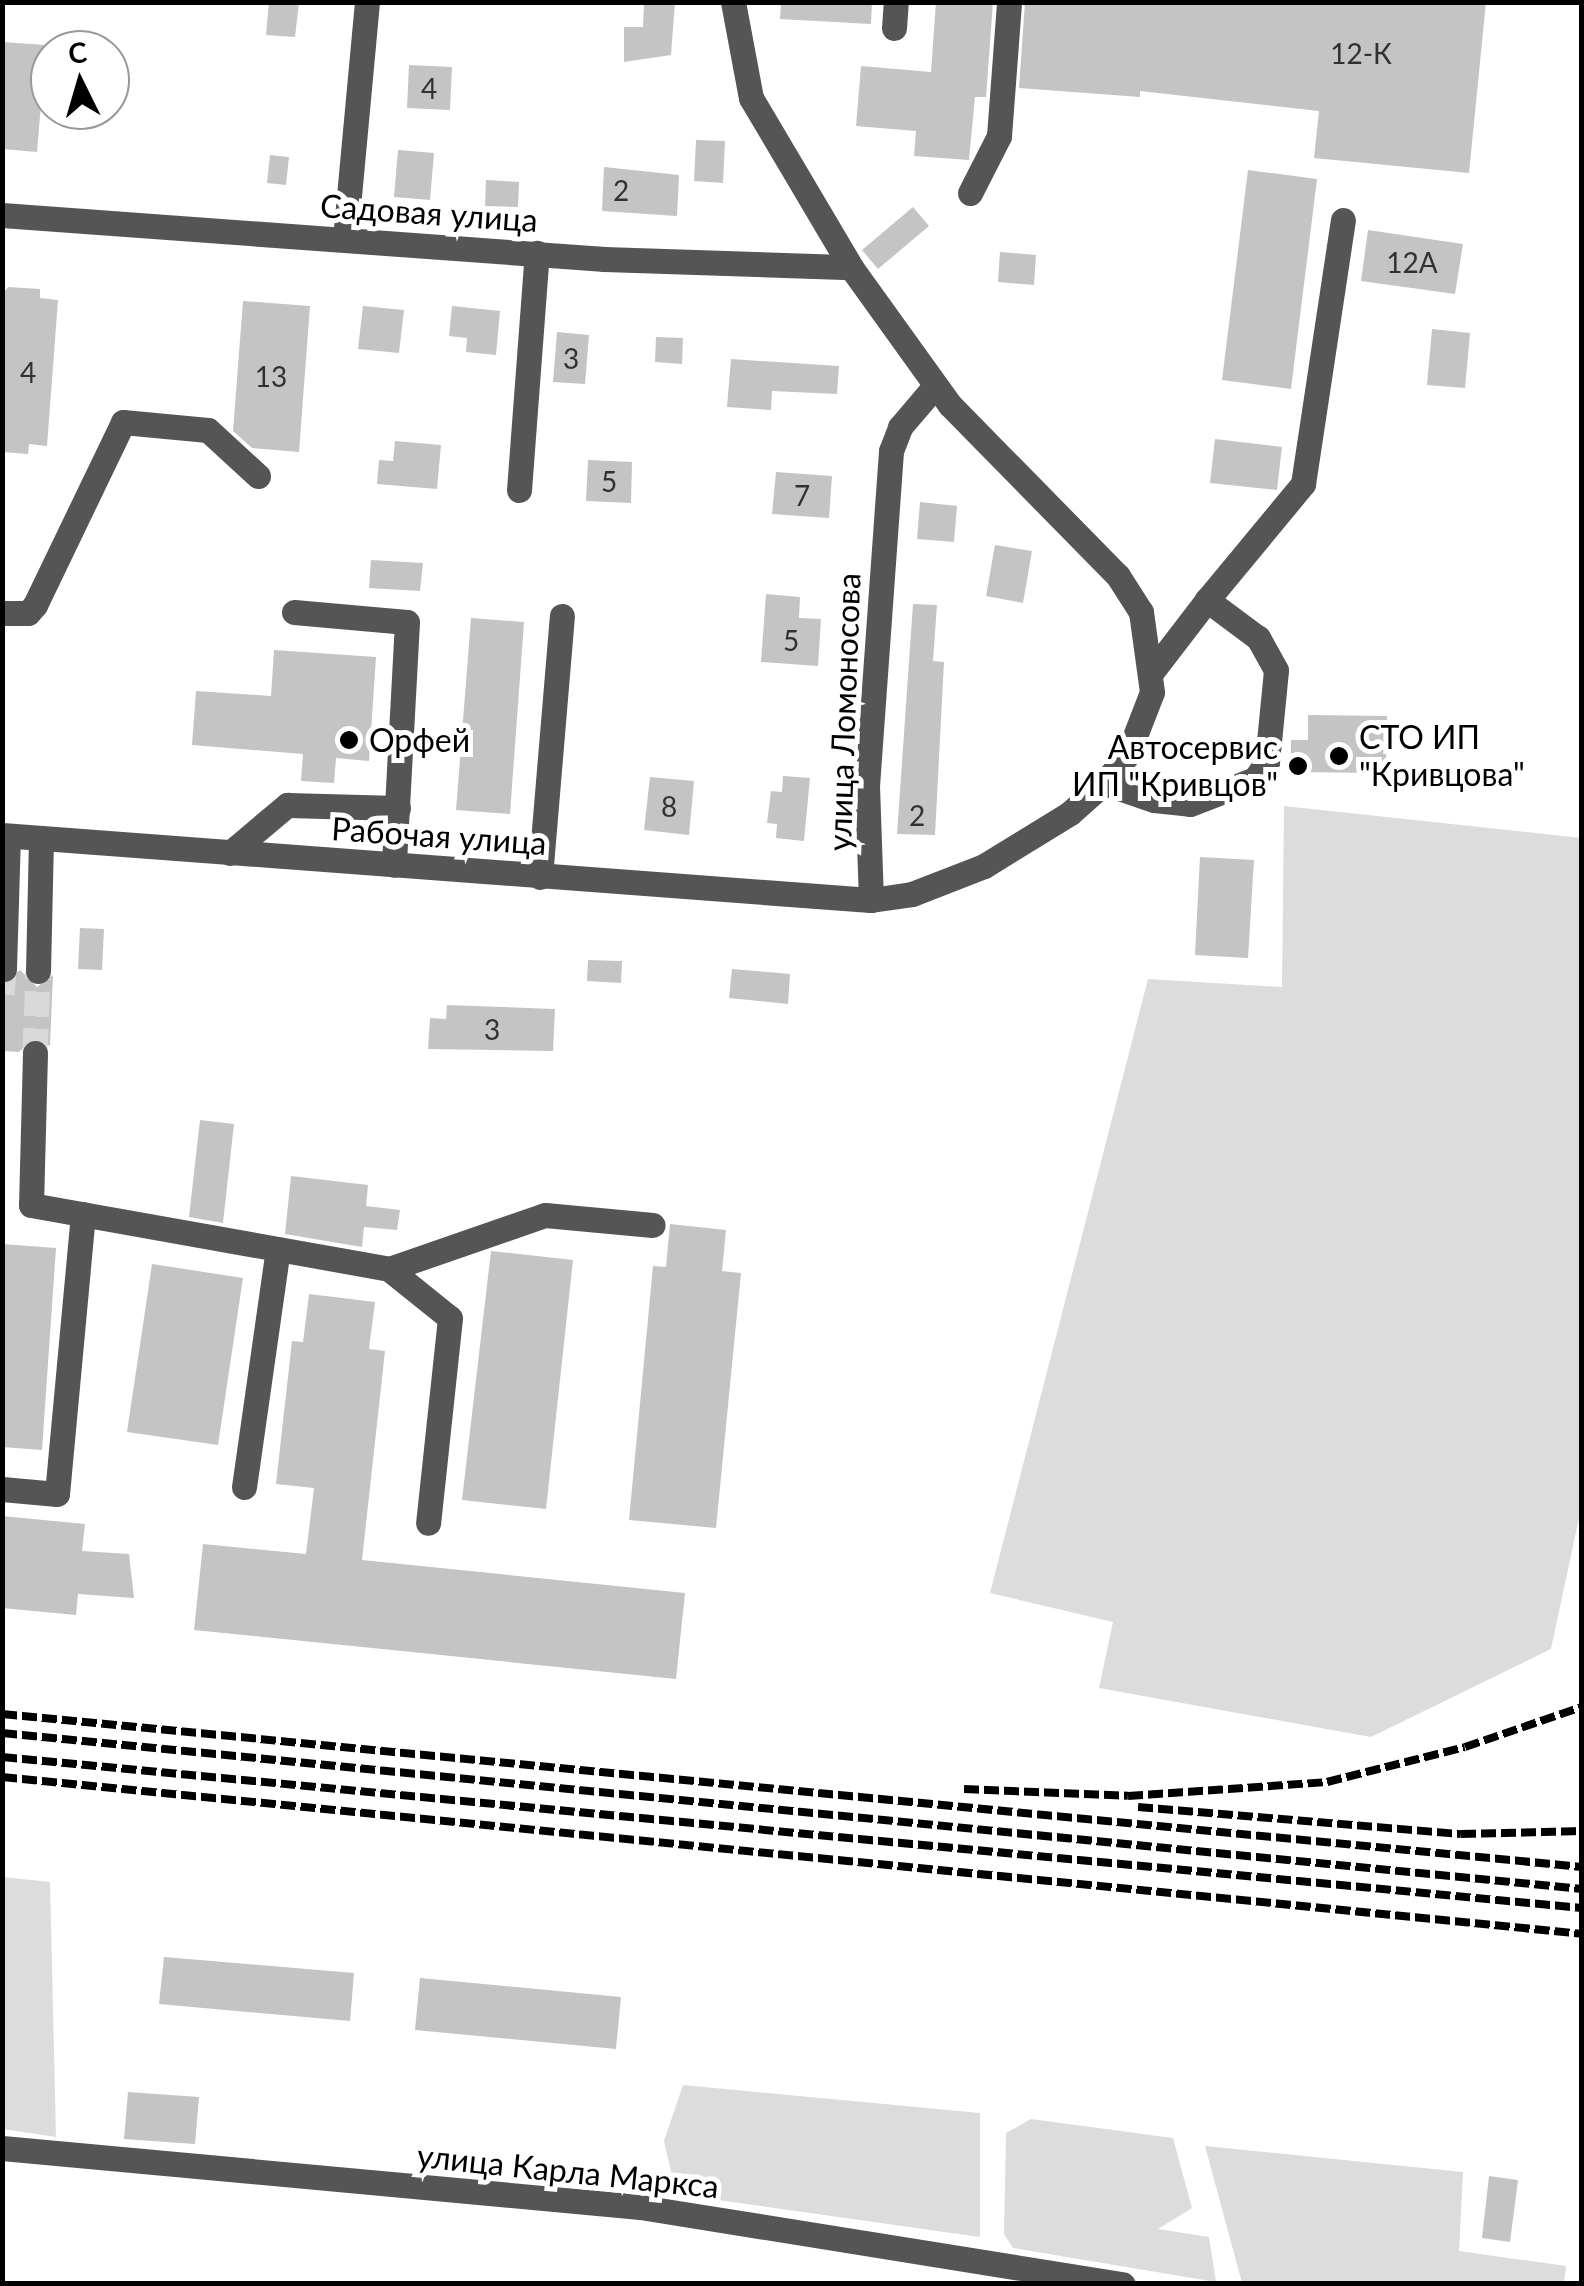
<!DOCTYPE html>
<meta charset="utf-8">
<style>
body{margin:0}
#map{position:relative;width:1584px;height:2286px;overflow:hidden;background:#fff;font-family:Lato,sans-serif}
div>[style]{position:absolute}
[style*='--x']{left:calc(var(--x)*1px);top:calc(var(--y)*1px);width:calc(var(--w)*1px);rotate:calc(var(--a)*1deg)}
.green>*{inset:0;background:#dcdcdc}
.building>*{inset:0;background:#c4c4c4}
.minor-tunnel>*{height:25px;margin-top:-12.5px;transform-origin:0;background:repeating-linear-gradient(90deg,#d9d9d9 0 25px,transparent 0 37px)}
.minor>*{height:25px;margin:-12.5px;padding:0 12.5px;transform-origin:12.5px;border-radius:12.5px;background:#555}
.rail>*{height:8px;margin-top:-4px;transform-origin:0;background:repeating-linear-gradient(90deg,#000 0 15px,transparent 0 20px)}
.dots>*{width:28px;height:28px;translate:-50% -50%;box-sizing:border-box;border:5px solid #fff;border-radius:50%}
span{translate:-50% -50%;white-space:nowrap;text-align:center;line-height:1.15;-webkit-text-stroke:10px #fff;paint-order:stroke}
.number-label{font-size:28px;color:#313131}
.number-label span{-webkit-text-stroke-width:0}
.street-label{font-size:32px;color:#000}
.poi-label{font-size:32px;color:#000}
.left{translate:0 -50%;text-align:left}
.right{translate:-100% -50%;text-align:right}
.frame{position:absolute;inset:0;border:5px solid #000;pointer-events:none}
.north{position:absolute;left:30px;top:30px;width:100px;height:100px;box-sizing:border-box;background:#fff;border:2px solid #999;border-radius:50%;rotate:355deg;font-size:28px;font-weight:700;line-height:40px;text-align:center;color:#000}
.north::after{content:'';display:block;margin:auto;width:35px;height:45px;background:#000;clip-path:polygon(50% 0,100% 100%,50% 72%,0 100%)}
</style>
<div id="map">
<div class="green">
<i style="clip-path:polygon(1284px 806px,1581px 838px,1582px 1504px,1551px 1649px,1371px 1737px,1099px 1688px,1113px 1622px,990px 1593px,1148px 979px,1282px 987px)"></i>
<i style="clip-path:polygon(3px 1877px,50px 1882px,56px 2137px,3px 2129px)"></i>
<i style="clip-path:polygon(683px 2085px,980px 2113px,980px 2237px,676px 2194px,664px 2141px)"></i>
<i style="clip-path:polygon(1031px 2119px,1173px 2138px,1192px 2208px,1158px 2229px,1209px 2237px,1216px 2282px,1013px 2248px,1004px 2234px,1006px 2133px)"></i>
<i style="clip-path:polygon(1205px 2146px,1463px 2172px,1459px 2251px,1566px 2266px,1564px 2283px,1242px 2283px)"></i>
</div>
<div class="building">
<i style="clip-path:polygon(269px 2px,299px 2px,295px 37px,266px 35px)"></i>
<i style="clip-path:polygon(644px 2px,675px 2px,671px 55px,624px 62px,624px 27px,643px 27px)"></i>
<i style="clip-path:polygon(781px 2px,872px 2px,871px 24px,780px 19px)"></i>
<i style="clip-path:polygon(936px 2px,993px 2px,986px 97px,975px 97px,969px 160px,914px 156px,916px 131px,856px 126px,861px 66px,931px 72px)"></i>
<i style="clip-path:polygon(1025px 2px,1486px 2px,1469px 173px,1314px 158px,1319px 111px,1140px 91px,1140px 97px,1019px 88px)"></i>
<i style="clip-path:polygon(2px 42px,46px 45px,37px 152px,2px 149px)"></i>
<i style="clip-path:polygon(409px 65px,452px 67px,450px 110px,407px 108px)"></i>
<i style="clip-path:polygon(696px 140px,725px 141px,723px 183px,694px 181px)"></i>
<i style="clip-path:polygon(398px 150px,434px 153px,430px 200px,394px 197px)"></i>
<i style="clip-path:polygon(270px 155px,289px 157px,286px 185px,267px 183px)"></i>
<i style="clip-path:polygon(604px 167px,679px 175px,677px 216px,602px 211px)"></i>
<i style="clip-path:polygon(1248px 170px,1317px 179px,1291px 389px,1222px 380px)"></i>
<i style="clip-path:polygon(486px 180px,519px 182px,518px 207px,485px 206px)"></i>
<i style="clip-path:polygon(913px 207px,929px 226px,878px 269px,862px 250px)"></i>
<i style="clip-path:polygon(1368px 230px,1463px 244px,1455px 294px,1361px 281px)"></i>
<i style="clip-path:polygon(1000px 252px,1036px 255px,1034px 285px,998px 282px)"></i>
<i style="clip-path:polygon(8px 287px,40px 289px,40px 298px,58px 300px,47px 446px,29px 444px,28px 454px,2px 452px,2px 295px)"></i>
<i style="clip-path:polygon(243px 301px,310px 306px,299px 452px,252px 448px,233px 431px)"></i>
<i style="clip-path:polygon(363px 306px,404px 310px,399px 353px,358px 349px)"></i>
<i style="clip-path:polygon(452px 306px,500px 311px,496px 355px,466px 352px,467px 338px,449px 336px)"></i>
<i style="clip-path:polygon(1432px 329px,1470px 333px,1465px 388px,1427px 385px)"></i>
<i style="clip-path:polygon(557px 332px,589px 335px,585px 384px,553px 382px)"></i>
<i style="clip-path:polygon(656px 337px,683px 338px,682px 364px,655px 362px)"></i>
<i style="clip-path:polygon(731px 359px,839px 366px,837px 394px,772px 391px,771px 410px,727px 407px)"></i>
<i style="clip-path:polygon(1215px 439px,1282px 447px,1277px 490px,1210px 483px)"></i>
<i style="clip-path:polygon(395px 441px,441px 445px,437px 489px,377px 484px,379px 460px,393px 461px)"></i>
<i style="clip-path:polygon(588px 460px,632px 462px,631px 503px,586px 501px)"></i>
<i style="clip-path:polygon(776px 472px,832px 476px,829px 518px,772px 514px)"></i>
<i style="clip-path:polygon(920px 502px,957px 506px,954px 542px,917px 539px)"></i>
<i style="clip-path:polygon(995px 545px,1032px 551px,1023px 603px,986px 596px)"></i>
<i style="clip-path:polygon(371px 560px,423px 563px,420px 591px,369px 588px)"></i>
<i style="clip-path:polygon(766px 594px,800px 597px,799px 618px,821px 619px,818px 666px,761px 662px)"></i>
<i style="clip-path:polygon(913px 604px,937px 605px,933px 661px,944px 662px,935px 835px,897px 834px)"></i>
<i style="clip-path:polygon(471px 618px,524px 622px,510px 814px,456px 810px)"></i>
<i style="clip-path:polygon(274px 650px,376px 657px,369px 761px,336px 758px,334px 783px,301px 781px,303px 754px,192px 745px,196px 691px,271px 696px)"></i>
<i style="clip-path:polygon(1308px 715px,1387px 716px,1386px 773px,1291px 772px,1291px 740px,1308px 740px)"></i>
<i style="clip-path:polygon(783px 776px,810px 778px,804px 841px,776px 838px,777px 824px,767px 823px,771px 791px,782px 792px)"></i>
<i style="clip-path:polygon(650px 777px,694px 781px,689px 835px,644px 830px)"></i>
<i style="clip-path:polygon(1200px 857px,1254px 860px,1248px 958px,1195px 955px)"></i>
<i style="clip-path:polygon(80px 928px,104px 929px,102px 970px,78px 969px)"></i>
<i style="clip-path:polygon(588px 960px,622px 961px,621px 983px,587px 981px)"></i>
<i style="clip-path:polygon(732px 969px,790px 974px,788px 1004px,729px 998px)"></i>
<i style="clip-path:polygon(20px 970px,37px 987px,53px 975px,50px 1046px,34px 1037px,19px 1052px,2px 1051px,2px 985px)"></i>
<i style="clip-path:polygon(447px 1005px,555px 1009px,553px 1051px,428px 1049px,430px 1018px,446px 1019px)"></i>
<i style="clip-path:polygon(200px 1120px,234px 1124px,223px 1223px,189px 1217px)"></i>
<i style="clip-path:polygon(291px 1176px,368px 1185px,366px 1206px,400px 1210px,397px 1230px,364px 1227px,362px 1247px,285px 1234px)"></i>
<i style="clip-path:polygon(670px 1224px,726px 1230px,722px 1271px,741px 1273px,716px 1528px,629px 1520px,653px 1266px,666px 1267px)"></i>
<i style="clip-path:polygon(2px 1244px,56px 1248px,42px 1450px,2px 1447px)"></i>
<i style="clip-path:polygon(491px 1251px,573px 1260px,546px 1509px,462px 1500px)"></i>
<i style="clip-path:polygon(152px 1264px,243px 1278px,218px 1445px,127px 1432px)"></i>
<i style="clip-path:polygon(309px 1294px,375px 1302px,369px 1349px,385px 1351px,362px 1560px,685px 1593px,676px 1679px,194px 1630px,203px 1544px,306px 1554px,314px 1488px,276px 1484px,292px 1341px,303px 1342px)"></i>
<i style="clip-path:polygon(2px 1516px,85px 1524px,82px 1551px,129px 1554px,134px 1598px,78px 1594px,76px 1615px,2px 1608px)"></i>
<i style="clip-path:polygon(164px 1957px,354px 1973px,350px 2021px,159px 2004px)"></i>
<i style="clip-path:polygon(420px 1978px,621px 1997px,616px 2049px,415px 2030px)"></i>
<i style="clip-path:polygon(128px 2092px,199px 2097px,195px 2144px,124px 2139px)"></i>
<i style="clip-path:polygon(1489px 2176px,1518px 2180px,1510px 2242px,1482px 2238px)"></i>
</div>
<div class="minor-tunnel">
<i style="--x:2;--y:994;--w:25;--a:-85"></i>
<i style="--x:35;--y:1053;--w:82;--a:-87.9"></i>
</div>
<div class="minor">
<i style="--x:894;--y:28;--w:26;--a:-86"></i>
<i style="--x:970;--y:193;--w:64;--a:-63"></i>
<i style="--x:999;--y:136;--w:134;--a:-85.7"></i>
<i style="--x:2;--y:215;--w:604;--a:4.18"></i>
<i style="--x:604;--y:259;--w:247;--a:1.9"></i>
<i style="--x:345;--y:239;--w:238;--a:-84.7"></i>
<i style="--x:519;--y:490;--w:238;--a:-85.7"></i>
<i style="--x:1207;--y:600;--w:151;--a:-50.4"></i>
<i style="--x:1303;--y:484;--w:267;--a:-81.4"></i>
<i style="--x:294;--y:612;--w:113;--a:5.1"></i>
<i style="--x:407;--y:622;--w:243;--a:93.1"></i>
<i style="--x:2;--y:613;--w:26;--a:0"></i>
<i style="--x:28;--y:613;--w:11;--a:-49"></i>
<i style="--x:35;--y:605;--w:203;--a:-64.3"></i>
<i style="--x:123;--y:422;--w:85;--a:5.4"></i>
<i style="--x:208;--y:430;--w:68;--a:42.6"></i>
<i style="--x:1104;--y:783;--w:53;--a:18.8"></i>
<i style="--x:1154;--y:800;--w:36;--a:6"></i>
<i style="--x:1190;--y:804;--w:70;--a:-21"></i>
<i style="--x:1255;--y:779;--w:21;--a:-55"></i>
<i style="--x:1267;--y:762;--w:92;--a:-84.4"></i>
<i style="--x:1276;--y:670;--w:37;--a:-119"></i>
<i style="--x:1258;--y:638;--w:64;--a:-143.3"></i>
<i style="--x:1207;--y:600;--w:92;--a:127.5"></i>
<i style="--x:2;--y:835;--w:871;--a:4.28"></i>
<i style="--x:871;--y:900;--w:41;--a:-8.3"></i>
<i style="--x:912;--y:894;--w:77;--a:-21.3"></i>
<i style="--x:984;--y:866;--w:101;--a:-31.6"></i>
<i style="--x:1070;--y:813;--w:45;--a:-41.4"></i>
<i style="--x:1104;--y:783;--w:38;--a:-50"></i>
<i style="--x:1128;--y:754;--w:66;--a:-68.8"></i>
<i style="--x:1152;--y:692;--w:81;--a:-97.8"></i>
<i style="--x:1141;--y:612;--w:43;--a:-122.6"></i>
<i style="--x:1118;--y:576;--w:240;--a:-134.5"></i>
<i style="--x:950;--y:405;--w:170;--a:-125.7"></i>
<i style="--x:851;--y:267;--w:196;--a:-120.6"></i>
<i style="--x:751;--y:98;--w:98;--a:-100.6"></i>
<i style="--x:230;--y:853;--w:75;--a:-40.1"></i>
<i style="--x:287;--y:805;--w:111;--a:1.5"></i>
<i style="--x:540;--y:877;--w:262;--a:-85.2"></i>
<i style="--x:871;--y:900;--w:114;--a:-92"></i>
<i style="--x:867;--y:786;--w:336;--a:-85.9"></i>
<i style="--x:891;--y:451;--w:26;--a:-69"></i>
<i style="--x:900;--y:427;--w:54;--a:-49.5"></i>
<i style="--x:4;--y:969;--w:133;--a:-88.3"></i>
<i style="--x:38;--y:971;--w:133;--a:-88.7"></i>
<i style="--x:35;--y:1053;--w:152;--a:91.5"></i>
<i style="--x:31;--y:1205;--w:364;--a:10.1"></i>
<i style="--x:389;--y:1269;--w:165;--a:-19.1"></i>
<i style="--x:545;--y:1215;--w:108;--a:5.3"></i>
<i style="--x:389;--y:1269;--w:78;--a:38.8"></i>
<i style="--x:450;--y:1318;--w:206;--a:96.1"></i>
<i style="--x:244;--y:1487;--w:240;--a:-81.9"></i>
<i style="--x:2;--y:1489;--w:55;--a:5.2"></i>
<i style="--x:57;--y:1494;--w:281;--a:-84.7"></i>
<i style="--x:2;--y:2148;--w:641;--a:5.28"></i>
<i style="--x:640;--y:2207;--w:489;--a:9.1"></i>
</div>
<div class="rail">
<i style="--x:2;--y:1714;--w:1587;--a:5.53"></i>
<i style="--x:2;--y:1733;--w:1588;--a:5.64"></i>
<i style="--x:2;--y:1757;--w:1587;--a:5.46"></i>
<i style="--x:2;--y:1777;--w:1588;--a:5.67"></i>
<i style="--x:964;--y:1789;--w:164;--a:2.4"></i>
<i style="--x:1128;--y:1796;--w:199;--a:-4"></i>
<i style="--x:1327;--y:1782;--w:142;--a:-14.2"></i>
<i style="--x:1465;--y:1747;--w:124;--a:-18.9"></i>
<i style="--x:1138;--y:1807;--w:324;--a:4.8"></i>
<i style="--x:1461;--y:1834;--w:121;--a:-1.4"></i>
</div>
<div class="dots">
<i style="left:349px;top:740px;background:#000"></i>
<i style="left:1339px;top:756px;background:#000"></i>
<i style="left:1298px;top:766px;background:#000"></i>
</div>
<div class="number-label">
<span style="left:1361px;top:53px">12-К</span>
<span style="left:429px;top:88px">4</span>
<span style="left:621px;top:190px">2</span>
<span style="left:1412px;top:262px">12А</span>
<span style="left:571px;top:358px">3</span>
<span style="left:28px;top:372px">4</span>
<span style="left:271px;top:376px">13</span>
<span style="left:609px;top:481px">5</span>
<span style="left:802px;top:495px">7</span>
<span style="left:791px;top:640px">5</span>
<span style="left:669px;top:806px">8</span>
<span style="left:917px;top:815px">2</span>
<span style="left:492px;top:1029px">3</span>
</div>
<div class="street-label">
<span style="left:429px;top:213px;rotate:4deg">Садовая улица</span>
<span style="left:844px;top:712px;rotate:-88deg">улица Ломоносова</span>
<span style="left:439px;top:836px;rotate:4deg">Рабочая улица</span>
<span style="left:568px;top:2171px;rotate:6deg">улица Карла Маркса</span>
</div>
<div class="poi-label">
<span class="left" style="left:1359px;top:756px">СТО ИП<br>"Кривцова"</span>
<span class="left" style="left:369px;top:740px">Орфей</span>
<span class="right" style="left:1278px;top:766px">Автосервис<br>ИП "Кривцов"</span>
</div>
<div class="frame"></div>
<div class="north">С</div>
</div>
